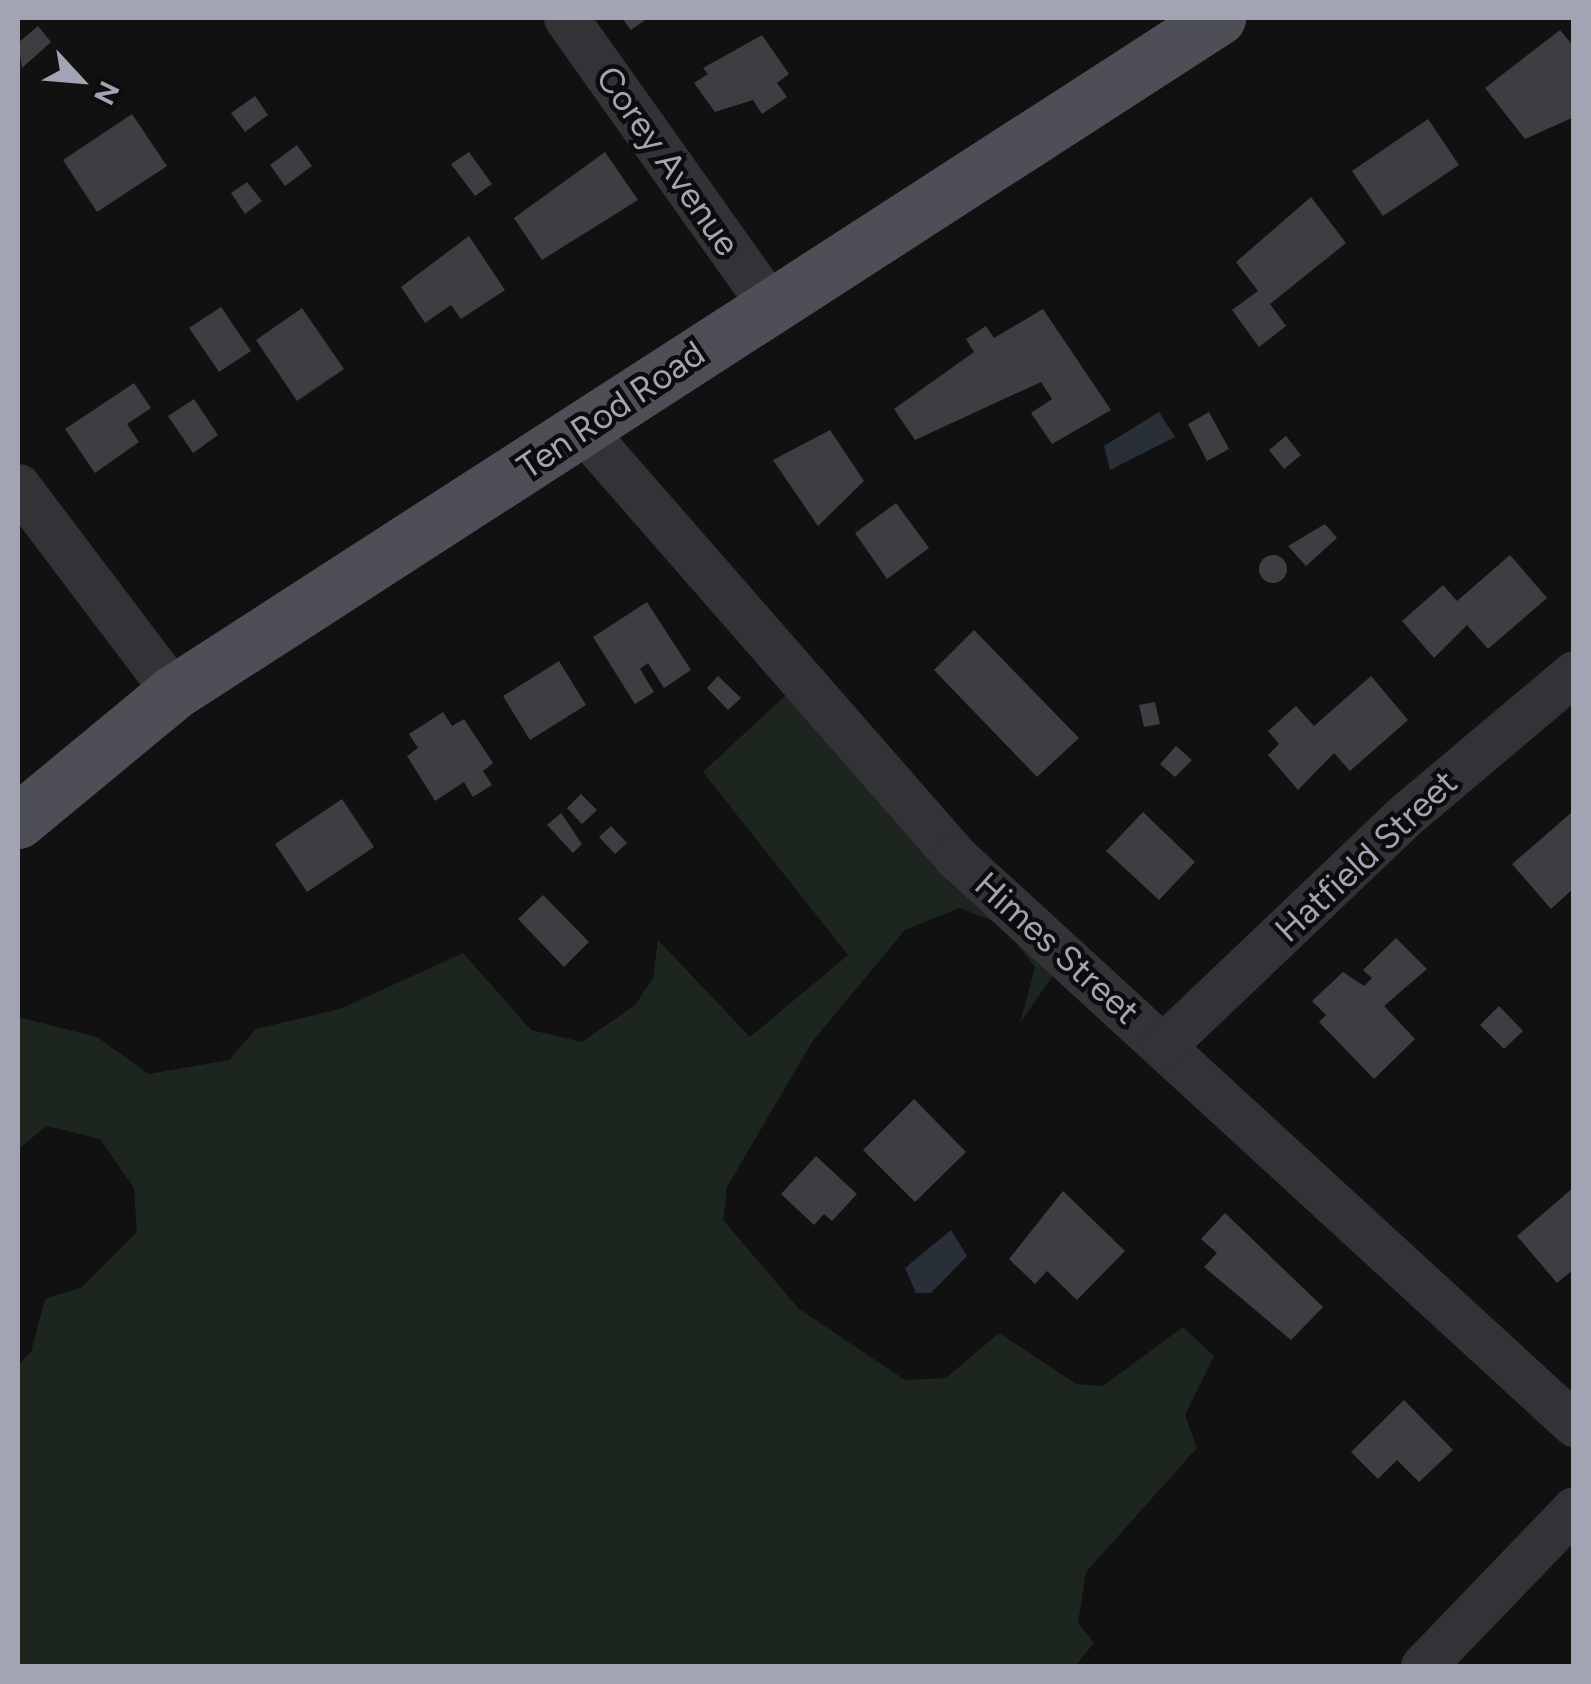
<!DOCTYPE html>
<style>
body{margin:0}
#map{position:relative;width:1591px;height:1684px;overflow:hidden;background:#111112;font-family:Figtree,sans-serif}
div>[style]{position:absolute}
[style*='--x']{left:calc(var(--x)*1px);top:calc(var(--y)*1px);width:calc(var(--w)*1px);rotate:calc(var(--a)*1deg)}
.green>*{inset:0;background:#1d251f}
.water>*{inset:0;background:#292f37}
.building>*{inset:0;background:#3d3e42}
.round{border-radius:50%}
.minor>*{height:45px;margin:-22.5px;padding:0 22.5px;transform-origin:22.5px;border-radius:22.5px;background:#323237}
.major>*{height:55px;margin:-27.5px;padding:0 27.5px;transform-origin:27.5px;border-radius:27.5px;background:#4e4e56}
span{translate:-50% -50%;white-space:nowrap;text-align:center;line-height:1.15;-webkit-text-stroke:9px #0c0c0d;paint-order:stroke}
.street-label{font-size:35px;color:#a2a4b3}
.frame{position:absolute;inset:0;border:20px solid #a2a4b3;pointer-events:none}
.north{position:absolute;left:30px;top:30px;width:100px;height:100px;-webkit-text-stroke:8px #0c0c0d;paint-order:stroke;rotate:116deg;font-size:28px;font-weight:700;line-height:40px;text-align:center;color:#a2a4b3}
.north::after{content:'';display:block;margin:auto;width:35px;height:45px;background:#a2a4b3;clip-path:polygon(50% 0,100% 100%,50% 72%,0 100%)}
</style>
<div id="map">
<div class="green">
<i style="clip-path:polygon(801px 681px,1066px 957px,1020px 1023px,1035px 967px,1001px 924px,959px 908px,905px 930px,812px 1042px,727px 1187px,723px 1220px,799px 1309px,905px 1380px,946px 1378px,999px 1333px,1076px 1384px,1103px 1386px,1183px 1327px,1214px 1356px,1185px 1415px,1197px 1448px,1086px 1572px,1078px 1623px,1094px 1643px,1075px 1666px,18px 1666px,18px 1365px,31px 1352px,45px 1299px,82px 1287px,137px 1232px,134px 1188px,100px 1139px,47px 1126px,18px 1149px,18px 1017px,97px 1037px,149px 1074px,229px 1060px,256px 1029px,340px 1009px,463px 953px,531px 1030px,582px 1042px,635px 1005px,653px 978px,658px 940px,750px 1037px,848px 955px,703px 772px)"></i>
</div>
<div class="water">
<i style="clip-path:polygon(1159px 412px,1175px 437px,1110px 470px,1104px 446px)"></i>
<i style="clip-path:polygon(951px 1230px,967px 1256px,931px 1293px,916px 1293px,905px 1268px)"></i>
</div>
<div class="building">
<i style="clip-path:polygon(622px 18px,648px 18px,631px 30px)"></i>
<i style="clip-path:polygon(38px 26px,51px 42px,22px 68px,18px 43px)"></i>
<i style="clip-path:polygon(1560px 30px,1574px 47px,1574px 117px,1525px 139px,1485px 88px)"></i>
<i style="clip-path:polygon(762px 35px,789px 74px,777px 83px,787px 97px,762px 114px,753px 100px,715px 112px,694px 83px,708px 74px,703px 68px)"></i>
<i style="clip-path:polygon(255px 96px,268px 115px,245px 132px,231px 113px)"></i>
<i style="clip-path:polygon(132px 114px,167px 166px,97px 212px,63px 160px)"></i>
<i style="clip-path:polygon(1428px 119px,1459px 165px,1383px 216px,1352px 171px)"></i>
<i style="clip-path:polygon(297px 145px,312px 166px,285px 186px,270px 165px)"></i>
<i style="clip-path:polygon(469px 152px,492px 184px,475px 196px,451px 164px)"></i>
<i style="clip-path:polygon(605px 152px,638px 200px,542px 260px,514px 218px)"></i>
<i style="clip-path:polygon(247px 182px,262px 201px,245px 214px,231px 193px)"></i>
<i style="clip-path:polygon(1311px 197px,1346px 243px,1270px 304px,1286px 326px,1259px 347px,1232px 310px,1258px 291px,1236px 262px)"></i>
<i style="clip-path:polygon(469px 236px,505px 290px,461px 319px,451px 305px,425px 323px,401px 287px)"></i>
<i style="clip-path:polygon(221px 307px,251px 351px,219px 372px,189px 328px)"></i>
<i style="clip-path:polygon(302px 308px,344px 369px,297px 401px,256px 340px)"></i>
<i style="clip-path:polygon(1043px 309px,1111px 410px,1052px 444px,1031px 413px,1052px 399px,1041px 382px,915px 440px,894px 409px,974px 352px,966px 339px,986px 326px,994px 338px)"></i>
<i style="clip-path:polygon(134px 383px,151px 408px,127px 424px,139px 442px,95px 473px,65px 429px)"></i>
<i style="clip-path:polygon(194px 399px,218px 435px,193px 453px,168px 416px)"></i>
<i style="clip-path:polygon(1209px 412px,1229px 449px,1207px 461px,1188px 424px)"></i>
<i style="clip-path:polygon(830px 430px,864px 481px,818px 526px,773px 460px)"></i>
<i style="clip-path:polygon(1286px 436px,1301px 455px,1284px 469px,1269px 450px)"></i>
<i style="clip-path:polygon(896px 503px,929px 548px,887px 579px,855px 533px)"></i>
<i style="clip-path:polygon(1325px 524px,1337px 538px,1306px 566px,1288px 546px)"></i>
<i style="clip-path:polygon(1510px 555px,1547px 598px,1488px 649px,1467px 625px,1434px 658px,1402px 621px,1443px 585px,1457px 601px)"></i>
<i class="round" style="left:1259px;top:555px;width:28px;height:28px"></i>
<i style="clip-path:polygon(647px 602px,691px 670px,664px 688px,648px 663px,640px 669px,654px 692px,635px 704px,593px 637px)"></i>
<i style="clip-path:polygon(974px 630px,1079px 738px,1037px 777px,934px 670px)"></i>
<i style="clip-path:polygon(559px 661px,586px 705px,530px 740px,503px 696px)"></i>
<i style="clip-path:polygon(718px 676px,741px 698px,728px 710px,707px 688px)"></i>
<i style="clip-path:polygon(1371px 676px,1408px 720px,1350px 771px,1334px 753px,1298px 790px,1268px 755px,1279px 744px,1268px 731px,1296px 706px,1314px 726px)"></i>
<i style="clip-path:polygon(1155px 702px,1160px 724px,1144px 727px,1139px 705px)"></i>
<i style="clip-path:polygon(443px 712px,452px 726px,464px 719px,493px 763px,483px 771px,492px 785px,473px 797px,464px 782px,435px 801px,407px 756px,418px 748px,409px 734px)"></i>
<i style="clip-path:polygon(1176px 746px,1192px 760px,1175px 777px,1160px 764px)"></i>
<i style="clip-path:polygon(581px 794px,597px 810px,582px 824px,567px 808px)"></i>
<i style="clip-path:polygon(342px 799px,374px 847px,307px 892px,275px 844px)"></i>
<i style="clip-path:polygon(1143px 812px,1195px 862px,1159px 900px,1106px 851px)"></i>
<i style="clip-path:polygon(561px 813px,582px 844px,573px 853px,547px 825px)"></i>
<i style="clip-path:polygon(1571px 813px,1574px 888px,1551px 909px,1512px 864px)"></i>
<i style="clip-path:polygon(611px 826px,627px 843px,615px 854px,599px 837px)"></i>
<i style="clip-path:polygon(543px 895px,589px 942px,564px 967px,518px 919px)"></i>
<i style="clip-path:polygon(1396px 938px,1427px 969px,1384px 1006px,1415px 1039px,1374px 1079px,1319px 1022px,1326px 1015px,1312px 1001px,1343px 972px,1364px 986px,1372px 978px,1363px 970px)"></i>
<i style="clip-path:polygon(1499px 1006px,1523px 1031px,1504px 1049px,1480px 1025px)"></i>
<i style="clip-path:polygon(914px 1099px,966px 1152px,915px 1202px,863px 1150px)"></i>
<i style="clip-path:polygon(816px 1156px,857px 1194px,832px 1221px,824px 1214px,814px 1225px,781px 1194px)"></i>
<i style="clip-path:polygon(1574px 1187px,1574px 1269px,1557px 1283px,1517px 1236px)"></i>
<i style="clip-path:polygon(1063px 1191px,1125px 1251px,1077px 1300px,1047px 1271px,1035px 1284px,1009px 1259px)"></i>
<i style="clip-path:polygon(1225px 1213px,1323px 1307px,1291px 1340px,1204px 1267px,1217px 1253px,1201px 1239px)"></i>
<i style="clip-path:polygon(1404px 1400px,1453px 1450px,1419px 1482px,1397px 1460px,1378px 1479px,1351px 1452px)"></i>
</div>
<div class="minor">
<i style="--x:566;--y:18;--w:351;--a:54.6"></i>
<i style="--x:583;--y:430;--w:567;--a:48.86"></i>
<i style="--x:956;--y:857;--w:839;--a:42.54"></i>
<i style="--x:18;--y:486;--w:258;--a:52.9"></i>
<i style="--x:1164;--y:1045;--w:338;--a:-43.6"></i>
<i style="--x:1409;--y:812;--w:216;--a:-40.1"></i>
<i style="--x:1423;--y:1666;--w:218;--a:-46.1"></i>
</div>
<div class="major">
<i style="--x:18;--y:821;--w:202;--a:-39.6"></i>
<i style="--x:174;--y:692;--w:1243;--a:-32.85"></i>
</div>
<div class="street-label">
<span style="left:668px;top:161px;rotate:55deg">Corey Avenue</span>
<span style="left:611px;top:410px;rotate:-34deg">Ten Rod Road</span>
<span style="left:1366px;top:856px;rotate:-43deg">Hatfield Street</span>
<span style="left:1057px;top:948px;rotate:42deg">Himes Street</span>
</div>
<div class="frame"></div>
<div class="north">N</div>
</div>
